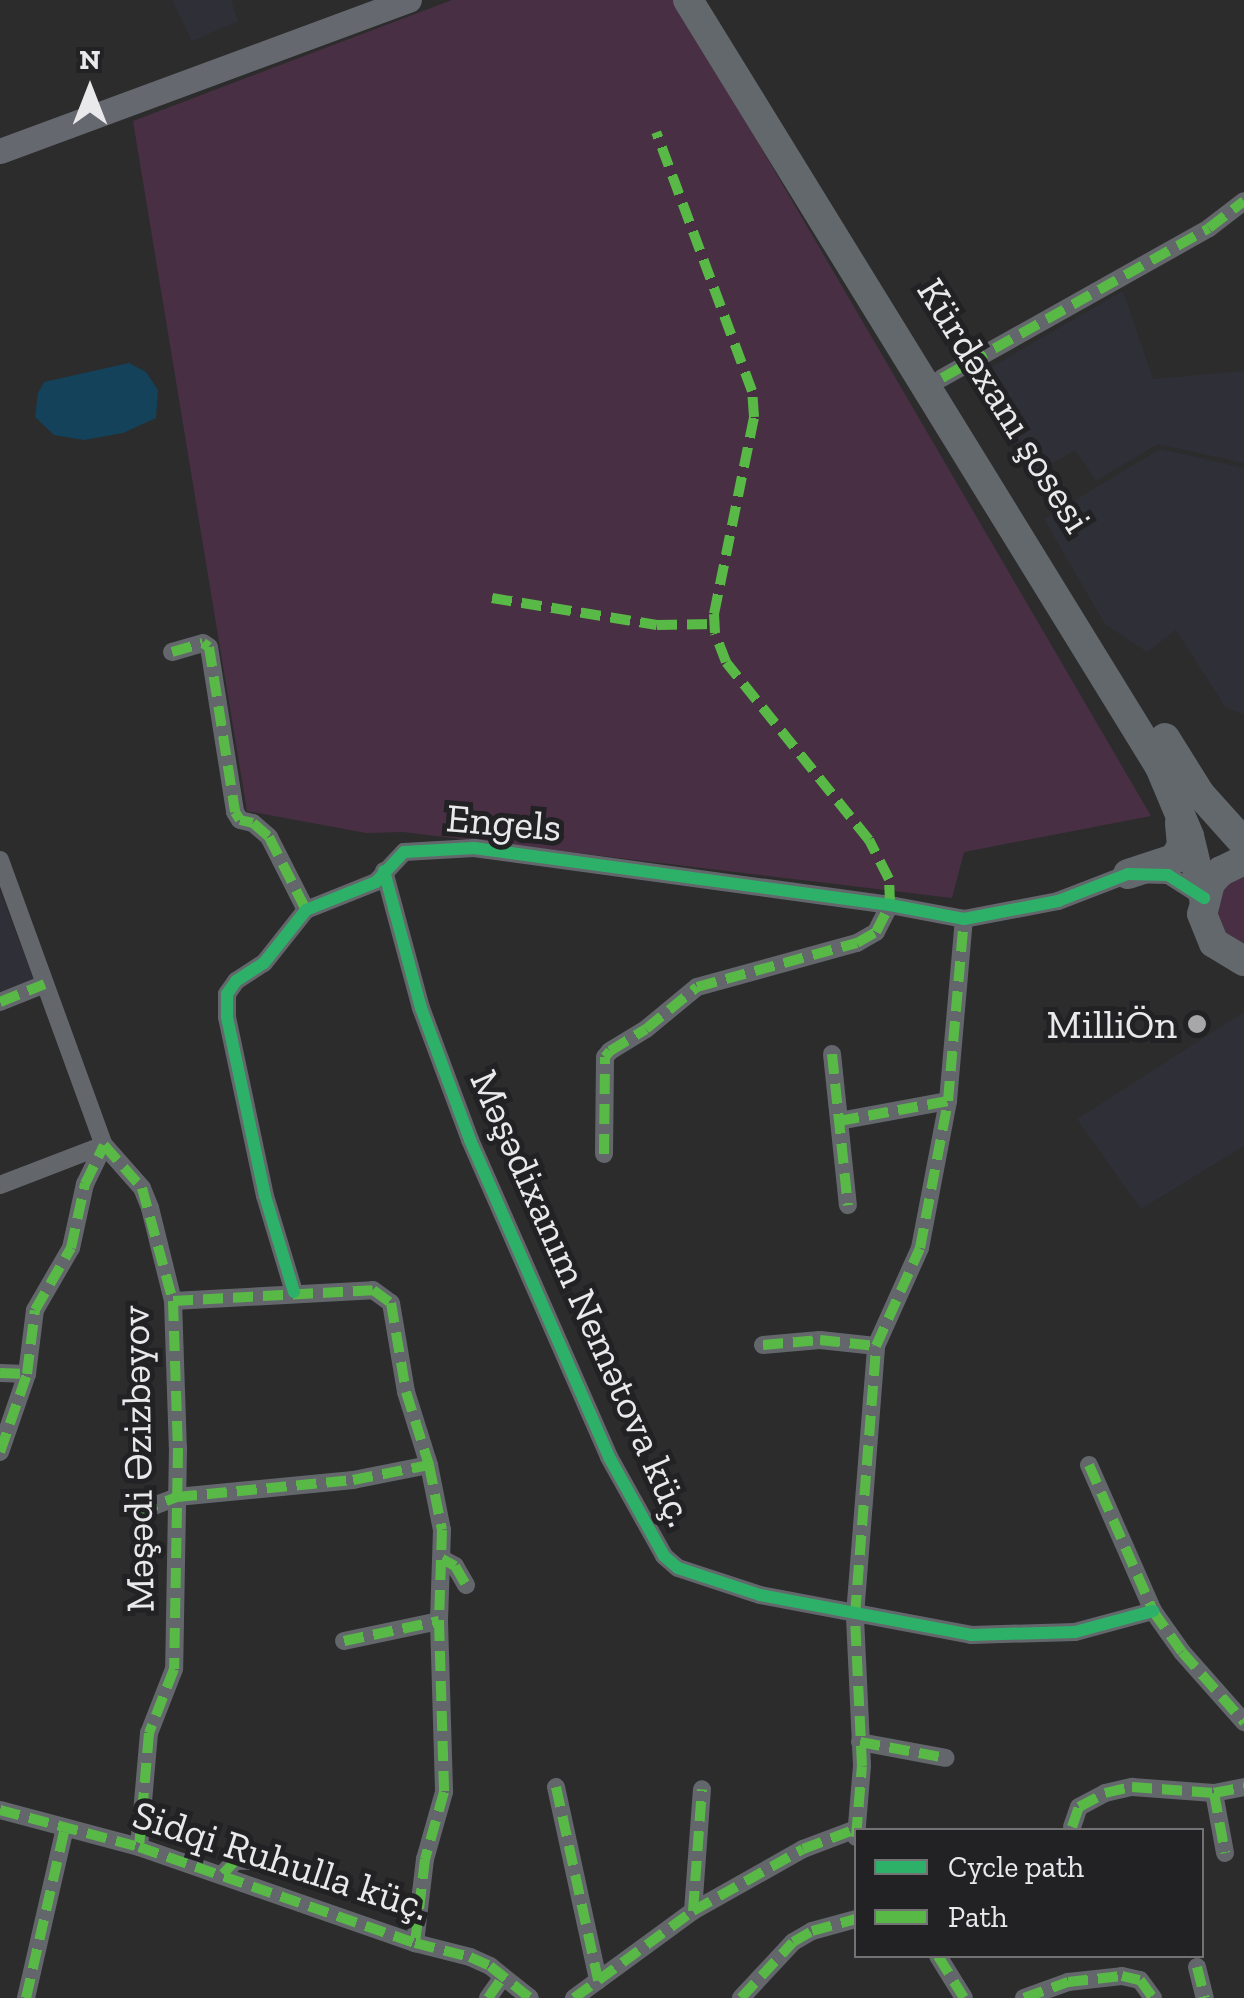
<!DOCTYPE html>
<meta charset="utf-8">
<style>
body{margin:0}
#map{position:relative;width:1244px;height:1998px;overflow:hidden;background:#2c2c2d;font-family:"Zilla Slab",serif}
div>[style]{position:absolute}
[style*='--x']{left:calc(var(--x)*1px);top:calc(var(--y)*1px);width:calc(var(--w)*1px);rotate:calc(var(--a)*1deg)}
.built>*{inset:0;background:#2f2f37}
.green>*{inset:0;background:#492f43}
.water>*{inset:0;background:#13425a}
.street>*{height:18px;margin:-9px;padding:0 9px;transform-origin:9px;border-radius:9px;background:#63676c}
.secondary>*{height:25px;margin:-12.5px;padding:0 12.5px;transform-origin:12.5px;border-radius:12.5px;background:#65686e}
.primary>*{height:30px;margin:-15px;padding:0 15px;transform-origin:15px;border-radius:15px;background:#63686d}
.quiet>*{height:10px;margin-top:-5px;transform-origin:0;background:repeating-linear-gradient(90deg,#58b947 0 20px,transparent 0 30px)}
.cycleway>*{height:12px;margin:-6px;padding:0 6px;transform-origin:6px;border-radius:6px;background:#2db169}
.dots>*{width:28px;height:28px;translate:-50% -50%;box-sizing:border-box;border:5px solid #222225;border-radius:50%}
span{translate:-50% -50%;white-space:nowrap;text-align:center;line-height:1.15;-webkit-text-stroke:10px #222225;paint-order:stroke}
.street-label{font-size:40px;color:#e9e9ec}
.poi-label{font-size:40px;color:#e9e9ec}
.right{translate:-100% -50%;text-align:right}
.legend{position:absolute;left:854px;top:1828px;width:350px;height:130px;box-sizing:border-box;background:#222225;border:2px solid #727275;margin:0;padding:12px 18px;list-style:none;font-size:30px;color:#e9e9ec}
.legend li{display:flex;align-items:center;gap:20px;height:50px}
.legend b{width:50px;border:2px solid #727275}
.north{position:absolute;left:40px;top:40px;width:100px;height:100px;-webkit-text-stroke:8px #222225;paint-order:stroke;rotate:0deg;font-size:28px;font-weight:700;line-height:40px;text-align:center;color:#e9e9ec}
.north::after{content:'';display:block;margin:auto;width:35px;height:45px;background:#e9e9ec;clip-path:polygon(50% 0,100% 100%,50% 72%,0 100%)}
</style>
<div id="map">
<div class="built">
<i style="clip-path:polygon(172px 0,231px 0,238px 21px,192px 41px)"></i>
<i style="clip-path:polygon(1123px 291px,1153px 379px,1244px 371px,1244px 463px,1158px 444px,1096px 481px,1075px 450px,1036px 473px,976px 376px)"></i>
<i style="clip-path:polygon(1160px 449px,1244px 468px,1244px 714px,1226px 708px,1176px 630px,1147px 652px,1105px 624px,1044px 519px)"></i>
<i style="clip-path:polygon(0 891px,34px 979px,0 992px)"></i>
<i style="clip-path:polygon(1244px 1012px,1244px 1146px,1141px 1209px,1077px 1119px)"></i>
</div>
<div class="green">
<i style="clip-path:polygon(452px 0,675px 0,1151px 816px,964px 852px,952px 898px,403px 832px,366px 833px,247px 811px,133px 121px)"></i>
<i style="clip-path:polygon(1244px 872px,1244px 947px,1221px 931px,1215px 913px,1218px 894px,1229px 879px)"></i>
</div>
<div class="water">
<i style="clip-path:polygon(129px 363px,146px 372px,158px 390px,156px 418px,123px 433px,84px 440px,54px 435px,35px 417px,38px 393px,44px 382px)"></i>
</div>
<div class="street">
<i style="--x:942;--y:378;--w:306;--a:-29.3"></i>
<i style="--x:1209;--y:228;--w:44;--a:-37.6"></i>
<i style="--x:172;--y:652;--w:32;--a:-16"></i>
<i style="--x:203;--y:643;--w:7;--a:34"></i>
<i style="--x:209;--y:647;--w:167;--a:81"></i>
<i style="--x:235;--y:812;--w:9;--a:58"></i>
<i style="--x:240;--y:820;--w:13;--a:13"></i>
<i style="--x:253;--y:823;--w:21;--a:41"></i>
<i style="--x:269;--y:837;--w:82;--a:63.1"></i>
<i style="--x:0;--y:860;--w:303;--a:70"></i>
<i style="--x:104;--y:1145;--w:57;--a:48.5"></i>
<i style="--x:142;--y:1188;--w:22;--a:68"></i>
<i style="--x:150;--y:1208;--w:96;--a:76.1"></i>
<i style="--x:173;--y:1301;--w:147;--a:88.1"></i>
<i style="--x:178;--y:1448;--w:221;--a:91"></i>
<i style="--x:174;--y:1669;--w:69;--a:111.3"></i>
<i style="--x:149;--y:1733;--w:114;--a:95"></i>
<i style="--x:384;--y:871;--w:142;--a:74.9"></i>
<i style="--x:421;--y:1008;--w:141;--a:69.6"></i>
<i style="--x:470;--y:1140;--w:346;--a:66.3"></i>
<i style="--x:609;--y:1457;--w:113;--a:60.9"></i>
<i style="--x:664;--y:1556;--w:18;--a:41"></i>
<i style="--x:678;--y:1568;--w:86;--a:18.2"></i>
<i style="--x:760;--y:1595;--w:215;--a:10.7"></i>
<i style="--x:971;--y:1635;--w:104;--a:-1.7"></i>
<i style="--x:1075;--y:1632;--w:81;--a:-15.1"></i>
<i style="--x:0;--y:1002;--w:48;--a:-21.8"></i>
<i style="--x:832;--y:1054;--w:152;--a:84"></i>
<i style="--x:839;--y:1121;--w:111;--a:-10.4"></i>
<i style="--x:604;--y:1154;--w:97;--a:-89.4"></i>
<i style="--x:605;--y:1057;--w:8;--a:-50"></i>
<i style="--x:610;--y:1051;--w:42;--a:-31.4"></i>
<i style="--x:646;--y:1029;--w:66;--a:-39.5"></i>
<i style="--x:697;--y:987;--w:166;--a:-15.4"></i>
<i style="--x:857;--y:943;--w:22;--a:-30"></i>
<i style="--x:876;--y:932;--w:30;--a:-63"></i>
<i style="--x:0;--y:1185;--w:111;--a:-21"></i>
<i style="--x:294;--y:1292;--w:100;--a:-106.8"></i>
<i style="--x:265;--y:1196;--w:183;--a:-102"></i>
<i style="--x:227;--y:1017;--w:23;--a:-90"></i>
<i style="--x:227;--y:994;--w:16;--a:-55"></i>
<i style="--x:236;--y:981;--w:33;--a:-33"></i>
<i style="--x:264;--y:963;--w:68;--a:-51.6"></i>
<i style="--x:306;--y:910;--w:75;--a:-21.8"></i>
<i style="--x:376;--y:882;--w:41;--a:-47"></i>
<i style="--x:404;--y:852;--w:70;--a:-3.3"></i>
<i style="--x:474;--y:848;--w:420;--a:7.8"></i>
<i style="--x:890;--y:905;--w:75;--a:10.7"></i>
<i style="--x:964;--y:919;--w:96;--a:-10.8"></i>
<i style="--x:1058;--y:901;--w:75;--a:-21.1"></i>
<i style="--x:1128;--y:874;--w:40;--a:1.4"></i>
<i style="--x:1168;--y:875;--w:41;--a:32.2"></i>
<i style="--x:173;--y:1301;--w:200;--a:-3.1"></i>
<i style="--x:373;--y:1290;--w:22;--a:36"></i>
<i style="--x:391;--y:1303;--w:90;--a:80.4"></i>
<i style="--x:406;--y:1392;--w:77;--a:72.5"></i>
<i style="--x:429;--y:1465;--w:66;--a:78.7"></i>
<i style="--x:442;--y:1530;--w:91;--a:91.9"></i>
<i style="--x:439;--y:1621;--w:171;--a:88.3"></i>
<i style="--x:444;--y:1792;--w:70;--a:105.8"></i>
<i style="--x:425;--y:1859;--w:85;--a:96.8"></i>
<i style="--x:763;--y:1345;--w:57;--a:-5"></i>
<i style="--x:820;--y:1340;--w:56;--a:6.1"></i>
<i style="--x:0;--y:1373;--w:27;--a:2"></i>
<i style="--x:0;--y:1452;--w:83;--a:-70.9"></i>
<i style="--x:27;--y:1374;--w:64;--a:-82.9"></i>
<i style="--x:35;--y:1310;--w:72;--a:-59.9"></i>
<i style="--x:71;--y:1248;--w:66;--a:-77.7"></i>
<i style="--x:85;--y:1184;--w:43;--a:-64"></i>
<i style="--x:1089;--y:1465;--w:159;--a:66.3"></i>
<i style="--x:1153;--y:1611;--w:50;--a:54.7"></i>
<i style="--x:1182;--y:1652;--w:94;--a:48.5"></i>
<i style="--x:138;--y:1512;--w:42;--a:-21"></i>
<i style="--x:177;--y:1497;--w:177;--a:-5.5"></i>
<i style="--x:353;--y:1480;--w:77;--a:-11.2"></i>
<i style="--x:442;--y:1559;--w:15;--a:28"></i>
<i style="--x:455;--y:1566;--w:22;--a:60"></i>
<i style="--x:344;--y:1641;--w:97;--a:-11.9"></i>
<i style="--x:860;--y:1742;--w:87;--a:10.5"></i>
<i style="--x:556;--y:1787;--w:198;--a:77.7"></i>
<i style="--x:1214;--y:1793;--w:61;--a:79.6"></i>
<i style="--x:0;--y:1810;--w:144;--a:14.9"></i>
<i style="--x:139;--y:1847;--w:292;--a:19.2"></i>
<i style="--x:415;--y:1943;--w:57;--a:14.3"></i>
<i style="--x:470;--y:1957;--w:22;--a:24"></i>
<i style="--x:490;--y:1966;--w:51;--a:38.7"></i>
<i style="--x:1072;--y:1827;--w:21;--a:-71"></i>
<i style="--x:1079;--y:1807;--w:30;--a:-28"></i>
<i style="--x:1105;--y:1793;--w:28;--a:-13"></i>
<i style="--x:1132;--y:1787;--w:82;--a:4.2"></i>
<i style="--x:1214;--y:1793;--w:31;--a:-11"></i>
<i style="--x:856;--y:1837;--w:71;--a:-85.2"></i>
<i style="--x:862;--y:1766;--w:151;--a:-92.7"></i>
<i style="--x:855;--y:1615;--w:270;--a:-85.5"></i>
<i style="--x:876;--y:1346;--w:107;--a:-65.8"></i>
<i style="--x:920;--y:1248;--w:150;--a:-79.2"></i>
<i style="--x:948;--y:1101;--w:183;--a:-85"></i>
<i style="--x:223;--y:1874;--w:18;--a:-47"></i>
<i style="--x:235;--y:1861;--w:45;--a:-1.3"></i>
<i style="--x:693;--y:1911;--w:122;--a:-85.8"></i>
<i style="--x:938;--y:1956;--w:49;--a:58.2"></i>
<i style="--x:1197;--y:1967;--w:32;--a:76"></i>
<i style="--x:26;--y:1998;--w:174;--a:-77.1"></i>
<i style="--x:488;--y:1998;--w:24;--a:-55"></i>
<i style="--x:574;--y:1998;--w:147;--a:-36.2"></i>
<i style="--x:693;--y:1911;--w:126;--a:-29.4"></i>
<i style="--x:803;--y:1849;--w:57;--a:-20.7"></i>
<i style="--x:741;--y:1998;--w:76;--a:-47.1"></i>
<i style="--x:793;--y:1942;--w:22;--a:-30"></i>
<i style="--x:812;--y:1931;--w:46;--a:-15.3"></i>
<i style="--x:1024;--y:1998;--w:47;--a:-20"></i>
<i style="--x:1068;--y:1982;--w:54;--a:-6.3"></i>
<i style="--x:1122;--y:1976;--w:18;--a:13"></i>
<i style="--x:1140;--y:1980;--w:22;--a:54"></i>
</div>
<div class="secondary">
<i style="--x:0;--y:151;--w:436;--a:-20.3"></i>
</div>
<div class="primary">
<i style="--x:688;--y:0;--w:901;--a:58.39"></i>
<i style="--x:1160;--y:767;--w:75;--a:67.2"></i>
<i style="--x:1189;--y:836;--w:64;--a:76.4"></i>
<i style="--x:1165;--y:738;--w:66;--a:58"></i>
<i style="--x:1200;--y:794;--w:66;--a:48.1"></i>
<i style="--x:1244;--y:860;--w:25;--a:154"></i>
<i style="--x:1221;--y:871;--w:16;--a:133"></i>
<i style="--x:1210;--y:883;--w:32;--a:104"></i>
<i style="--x:1202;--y:914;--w:31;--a:68"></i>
<i style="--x:1214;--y:943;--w:35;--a:31"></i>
<i style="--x:1128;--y:874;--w:48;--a:-18.1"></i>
<i style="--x:1174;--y:859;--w:15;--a:-58"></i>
<i style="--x:1182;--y:846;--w:23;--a:-95"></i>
</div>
<div class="quiet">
<i style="--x:942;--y:378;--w:306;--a:-29.3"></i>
<i style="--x:1209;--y:228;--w:44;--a:-37.6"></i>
<i style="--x:492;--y:598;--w:167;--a:9.3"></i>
<i style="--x:657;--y:625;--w:57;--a:-1"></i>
<i style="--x:172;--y:652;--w:32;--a:-16"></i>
<i style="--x:203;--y:643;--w:7;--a:34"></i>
<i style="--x:209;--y:647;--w:167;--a:81"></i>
<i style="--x:235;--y:812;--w:9;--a:58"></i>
<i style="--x:240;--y:820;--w:13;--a:13"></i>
<i style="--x:253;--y:823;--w:21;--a:41"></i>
<i style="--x:269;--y:837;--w:82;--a:63.1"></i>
<i style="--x:0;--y:1002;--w:48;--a:-21.8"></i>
<i style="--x:832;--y:1054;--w:152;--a:84"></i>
<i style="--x:839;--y:1121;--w:111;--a:-10.4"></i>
<i style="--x:604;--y:1154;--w:97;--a:-89.4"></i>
<i style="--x:605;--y:1057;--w:8;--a:-50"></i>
<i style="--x:610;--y:1051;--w:42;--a:-31.4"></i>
<i style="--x:646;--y:1029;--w:66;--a:-39.5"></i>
<i style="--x:697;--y:987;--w:166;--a:-15.4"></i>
<i style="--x:857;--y:943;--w:22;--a:-30"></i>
<i style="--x:876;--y:932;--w:30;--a:-63"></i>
<i style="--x:890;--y:905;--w:26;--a:-92"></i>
<i style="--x:889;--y:879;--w:44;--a:-117.1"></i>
<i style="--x:869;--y:840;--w:228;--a:-128.8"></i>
<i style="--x:726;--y:662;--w:31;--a:-111"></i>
<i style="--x:715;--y:633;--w:19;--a:-93"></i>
<i style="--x:714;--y:614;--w:201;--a:-78.5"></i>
<i style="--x:754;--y:417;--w:26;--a:-94"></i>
<i style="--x:752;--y:391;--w:276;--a:-110.3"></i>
<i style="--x:173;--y:1301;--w:200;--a:-3.1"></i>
<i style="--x:373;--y:1290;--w:22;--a:36"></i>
<i style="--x:391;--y:1303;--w:90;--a:80.4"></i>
<i style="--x:406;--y:1392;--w:77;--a:72.5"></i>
<i style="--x:429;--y:1465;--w:66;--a:78.7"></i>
<i style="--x:442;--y:1530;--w:91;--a:91.9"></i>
<i style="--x:439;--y:1621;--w:171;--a:88.3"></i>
<i style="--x:444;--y:1792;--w:70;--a:105.8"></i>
<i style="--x:425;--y:1859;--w:85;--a:96.8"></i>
<i style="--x:763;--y:1345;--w:57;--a:-5"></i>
<i style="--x:820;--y:1340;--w:56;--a:6.1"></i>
<i style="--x:0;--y:1373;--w:27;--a:2"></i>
<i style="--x:0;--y:1452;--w:83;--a:-70.9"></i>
<i style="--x:27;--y:1374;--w:64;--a:-82.9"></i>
<i style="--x:35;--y:1310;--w:72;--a:-59.9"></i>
<i style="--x:71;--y:1248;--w:66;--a:-77.7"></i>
<i style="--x:85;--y:1184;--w:43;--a:-64"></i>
<i style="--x:104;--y:1145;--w:57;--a:48.5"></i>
<i style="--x:142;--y:1188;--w:117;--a:74.7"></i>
<i style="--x:173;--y:1301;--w:147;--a:88.1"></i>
<i style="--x:178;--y:1448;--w:221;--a:91"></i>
<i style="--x:174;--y:1669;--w:69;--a:111.3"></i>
<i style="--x:149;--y:1733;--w:114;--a:95"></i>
<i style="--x:1089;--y:1465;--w:159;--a:66.3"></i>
<i style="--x:1153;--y:1611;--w:50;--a:54.7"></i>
<i style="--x:1182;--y:1652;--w:94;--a:48.5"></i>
<i style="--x:138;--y:1512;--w:42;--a:-21"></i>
<i style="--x:177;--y:1497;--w:177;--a:-5.5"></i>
<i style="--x:353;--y:1480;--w:77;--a:-11.2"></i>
<i style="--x:442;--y:1559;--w:15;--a:28"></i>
<i style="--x:455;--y:1566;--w:22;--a:60"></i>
<i style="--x:344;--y:1641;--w:97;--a:-11.9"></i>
<i style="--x:860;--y:1742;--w:87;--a:10.5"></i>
<i style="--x:556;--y:1787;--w:198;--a:77.7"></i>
<i style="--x:1214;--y:1793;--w:61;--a:79.6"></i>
<i style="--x:0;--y:1810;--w:144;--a:14.9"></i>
<i style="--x:139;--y:1847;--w:292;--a:19.2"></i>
<i style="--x:415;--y:1943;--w:57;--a:14.3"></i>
<i style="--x:470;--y:1957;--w:22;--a:24"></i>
<i style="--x:490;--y:1966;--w:51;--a:38.7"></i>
<i style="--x:1072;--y:1827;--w:21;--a:-71"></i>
<i style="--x:1079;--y:1807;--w:30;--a:-28"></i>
<i style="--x:1105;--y:1793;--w:28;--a:-13"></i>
<i style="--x:1132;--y:1787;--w:82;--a:4.2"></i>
<i style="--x:1214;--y:1793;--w:31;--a:-11"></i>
<i style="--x:856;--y:1837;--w:71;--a:-85.2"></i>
<i style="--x:862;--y:1766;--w:151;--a:-92.7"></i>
<i style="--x:855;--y:1615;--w:270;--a:-85.5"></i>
<i style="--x:876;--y:1346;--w:107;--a:-65.8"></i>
<i style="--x:920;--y:1248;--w:150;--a:-79.2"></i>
<i style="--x:948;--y:1101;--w:183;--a:-85"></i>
<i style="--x:223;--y:1874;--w:18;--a:-47"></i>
<i style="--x:235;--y:1861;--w:45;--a:-1.3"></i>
<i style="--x:693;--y:1911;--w:122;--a:-85.8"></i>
<i style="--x:938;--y:1956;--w:49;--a:58.2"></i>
<i style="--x:1197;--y:1967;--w:32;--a:76"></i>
<i style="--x:26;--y:1998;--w:174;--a:-77.1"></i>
<i style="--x:488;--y:1998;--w:24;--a:-55"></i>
<i style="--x:574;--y:1998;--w:147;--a:-36.2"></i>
<i style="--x:693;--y:1911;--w:126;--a:-29.4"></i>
<i style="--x:803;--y:1849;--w:57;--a:-20.7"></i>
<i style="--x:741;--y:1998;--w:76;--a:-47.1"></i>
<i style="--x:793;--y:1942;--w:22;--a:-30"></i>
<i style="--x:812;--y:1931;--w:46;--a:-15.3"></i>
<i style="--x:1024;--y:1998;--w:47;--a:-20"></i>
<i style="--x:1068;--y:1982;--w:54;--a:-6.3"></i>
<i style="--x:1122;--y:1976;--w:18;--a:13"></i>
<i style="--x:1140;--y:1980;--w:22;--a:54"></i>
</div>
<div class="cycleway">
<i style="--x:384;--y:871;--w:142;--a:74.9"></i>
<i style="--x:421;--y:1008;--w:141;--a:69.6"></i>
<i style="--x:470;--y:1140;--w:346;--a:66.3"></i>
<i style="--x:609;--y:1457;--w:113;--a:60.9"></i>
<i style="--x:664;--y:1556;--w:18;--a:41"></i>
<i style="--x:678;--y:1568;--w:86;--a:18.2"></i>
<i style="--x:760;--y:1595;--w:215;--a:10.7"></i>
<i style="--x:971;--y:1635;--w:104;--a:-1.7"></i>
<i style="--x:1075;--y:1632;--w:81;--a:-15.1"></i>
<i style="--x:294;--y:1292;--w:100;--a:-106.8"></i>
<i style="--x:265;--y:1196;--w:183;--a:-102"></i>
<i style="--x:227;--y:1017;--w:23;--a:-90"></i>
<i style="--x:227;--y:994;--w:16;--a:-55"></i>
<i style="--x:236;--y:981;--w:33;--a:-33"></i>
<i style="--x:264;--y:963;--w:68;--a:-51.6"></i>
<i style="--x:306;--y:910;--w:75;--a:-21.8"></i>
<i style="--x:376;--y:882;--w:41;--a:-47"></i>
<i style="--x:404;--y:852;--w:70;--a:-3.3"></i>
<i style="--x:474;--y:848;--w:420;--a:7.8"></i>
<i style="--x:890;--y:905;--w:75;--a:10.7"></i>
<i style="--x:964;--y:919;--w:96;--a:-10.8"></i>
<i style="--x:1058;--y:901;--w:75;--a:-21.1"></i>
<i style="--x:1128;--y:874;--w:40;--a:1.4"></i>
<i style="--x:1168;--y:875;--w:43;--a:32.6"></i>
</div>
<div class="dots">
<i style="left:1197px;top:1024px;background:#a7a7a9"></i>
</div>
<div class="street-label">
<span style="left:1005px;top:405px;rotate:58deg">Kürdəxanı şosesi</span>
<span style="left:504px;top:822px;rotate:5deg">Engels</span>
<span style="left:583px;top:1298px;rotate:66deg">Məşədixanım Nemətova küç.</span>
<span style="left:137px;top:1459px;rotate:-91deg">Məşədi Əzizbəyov</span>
<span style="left:281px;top:1860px;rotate:18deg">Sidqi Ruhulla küç.</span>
</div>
<div class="poi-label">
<span class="right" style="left:1177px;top:1024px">MilliÖn</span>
</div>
<ul class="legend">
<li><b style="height:12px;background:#2db169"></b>Cycle path</li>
<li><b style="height:12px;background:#58b947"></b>Path</li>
</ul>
<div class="north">N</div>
</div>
